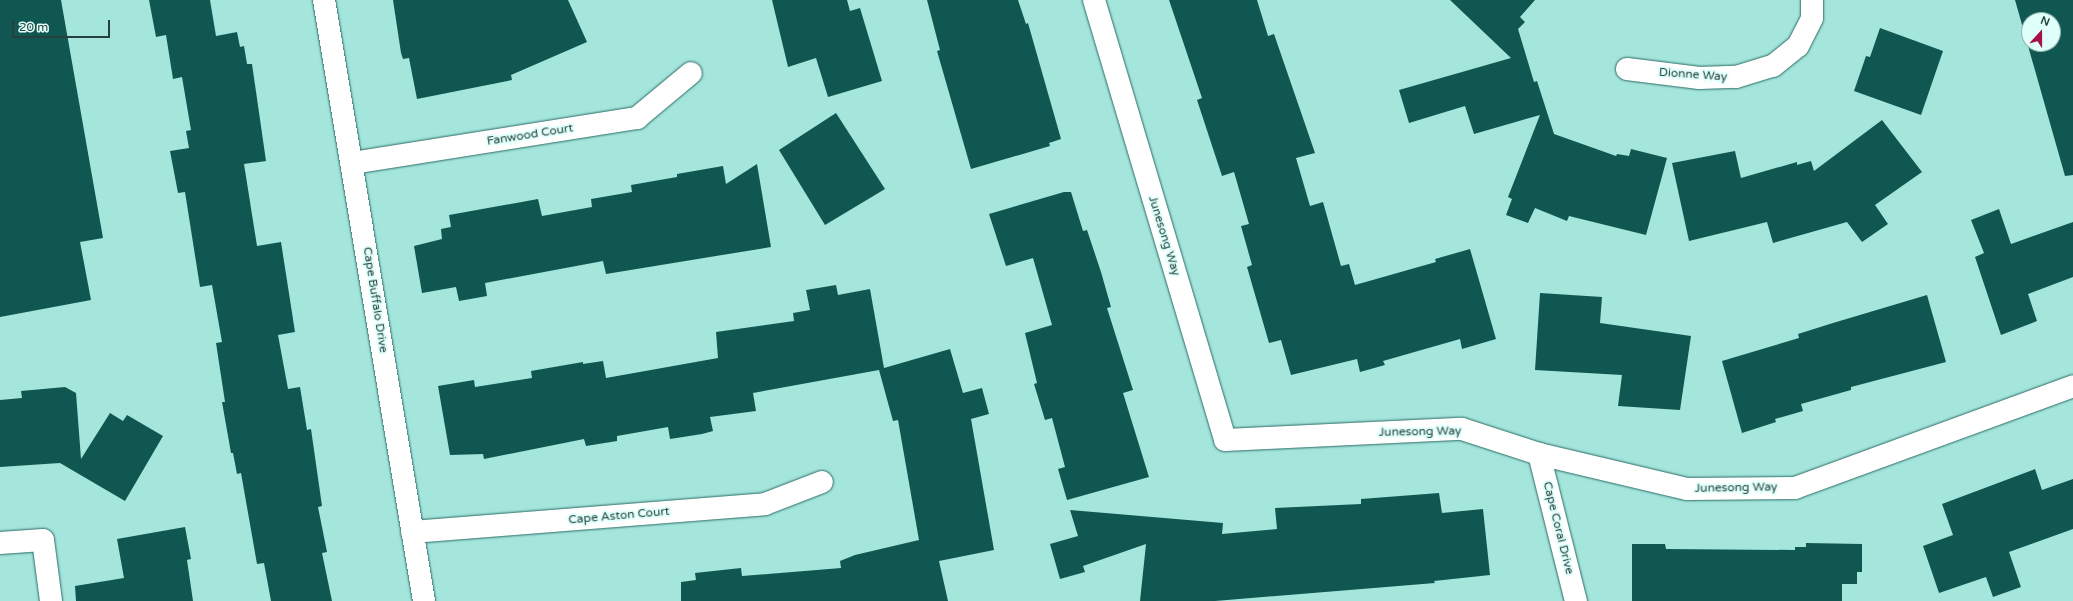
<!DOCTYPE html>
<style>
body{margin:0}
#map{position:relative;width:2073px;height:601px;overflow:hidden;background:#a4e5dc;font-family:"Varela Round",sans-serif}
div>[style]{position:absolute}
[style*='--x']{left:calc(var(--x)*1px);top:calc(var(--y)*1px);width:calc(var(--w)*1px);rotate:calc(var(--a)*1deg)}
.building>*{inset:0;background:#105751}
.roads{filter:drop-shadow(0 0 1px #2c6c65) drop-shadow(0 0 1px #2c6c65)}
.minor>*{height:22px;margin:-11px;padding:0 11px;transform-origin:11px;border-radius:11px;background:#fff}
span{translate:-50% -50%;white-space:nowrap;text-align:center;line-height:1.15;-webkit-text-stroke:4px #dffffa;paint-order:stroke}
.street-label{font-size:12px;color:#26413d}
.north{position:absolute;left:2021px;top:12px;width:40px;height:40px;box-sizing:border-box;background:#dffffa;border:1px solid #95b3ae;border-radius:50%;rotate:21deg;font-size:11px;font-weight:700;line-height:16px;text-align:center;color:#26413d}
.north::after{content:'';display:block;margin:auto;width:14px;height:18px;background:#a6114c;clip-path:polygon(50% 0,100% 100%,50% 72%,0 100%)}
.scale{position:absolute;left:12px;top:20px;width:98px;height:18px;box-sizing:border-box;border:2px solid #26413d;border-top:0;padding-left:5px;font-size:12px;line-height:14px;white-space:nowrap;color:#26413d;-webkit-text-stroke:3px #dffffa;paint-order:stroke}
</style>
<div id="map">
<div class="building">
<i style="clip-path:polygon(0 0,61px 0,103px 238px,80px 242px,91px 300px,0 317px)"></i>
<i style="clip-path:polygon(149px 0,210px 0,216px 36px,237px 32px,240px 47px,244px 46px,247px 64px,252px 64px,266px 161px,244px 164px,257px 246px,281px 242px,295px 332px,278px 335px,288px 389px,300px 387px,307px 430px,311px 429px,322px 506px,318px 507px,327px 552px,322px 553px,332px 601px,271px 601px,264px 563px,257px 564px,241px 473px,237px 474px,233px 453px,231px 453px,222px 402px,225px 402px,216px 343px,222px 342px,212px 285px,200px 287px,185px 192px,178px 193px,170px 151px,189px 148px,186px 131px,191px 130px,182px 77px,173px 79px,166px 35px,156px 37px)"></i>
<i style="clip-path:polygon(393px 0,568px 0,587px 42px,511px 75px,512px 80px,417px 99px,409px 58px,403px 59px,401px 53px)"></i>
<i style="clip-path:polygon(772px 0,847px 0,850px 11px,860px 8px,882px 81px,828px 97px,816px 58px,788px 67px)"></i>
<i style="clip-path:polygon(927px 0,1018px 0,1026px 24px,1028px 23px,1061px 139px,1049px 143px,1050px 146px,971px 169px,937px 51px,940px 50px)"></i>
<i style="clip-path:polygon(1169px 0,1257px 0,1268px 36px,1274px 34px,1315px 153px,1296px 158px,1310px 206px,1323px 202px,1341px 266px,1349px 264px,1355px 285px,1436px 262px,1435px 259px,1470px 249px,1496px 339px,1462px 349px,1460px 339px,1383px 361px,1385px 365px,1360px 372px,1357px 359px,1291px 375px,1281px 340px,1269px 343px,1247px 267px,1252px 265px,1241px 226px,1249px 224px,1234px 172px,1222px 176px,1197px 100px,1202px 98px)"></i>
<i style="clip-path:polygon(1450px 0,1535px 0,1520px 17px,1525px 22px,1518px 29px,1534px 82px,1537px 81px,1554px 134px,1616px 156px,1617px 154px,1629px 156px,1631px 149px,1667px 158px,1646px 235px,1569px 216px,1567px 221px,1535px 208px,1528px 223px,1506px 215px,1512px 199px,1508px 197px,1540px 115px,1474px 134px,1465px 106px,1409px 123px,1399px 90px,1511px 58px)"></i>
<i style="clip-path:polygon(evenodd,2015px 0,2073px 0,2073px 175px,2065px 176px,2015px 0,2029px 20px,2053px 20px,2053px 44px,2029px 44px,2029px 20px)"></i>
<i style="clip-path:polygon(1880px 28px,1943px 51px,1921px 115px,1854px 91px,1866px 56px,1870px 57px)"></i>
<i style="clip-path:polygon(836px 113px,885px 189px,825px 225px,779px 150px)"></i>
<i style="clip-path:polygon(1882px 120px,1922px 172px,1875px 205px,1888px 224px,1862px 242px,1847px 222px,1773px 243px,1767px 222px,1689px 241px,1672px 163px,1735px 151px,1741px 178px,1797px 162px,1797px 165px,1811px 161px,1814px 171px)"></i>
<i style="clip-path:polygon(757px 164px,771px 247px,606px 274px,603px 261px,485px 283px,487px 296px,459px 301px,456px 287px,422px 293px,414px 246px,442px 239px,441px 229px,451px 227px,449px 215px,538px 199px,542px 216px,592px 207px,591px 199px,632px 192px,631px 185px,677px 177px,677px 174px,723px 166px,726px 184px)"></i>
<i style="clip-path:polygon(1064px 192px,1071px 192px,1083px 231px,1087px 230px,1101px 272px,1111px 307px,1107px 308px,1133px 390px,1123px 393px,1149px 477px,1067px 500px,1058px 469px,1065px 467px,1052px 418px,1045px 420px,1034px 384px,1037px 383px,1025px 333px,1052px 325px,1033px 258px,1006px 266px,989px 214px)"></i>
<i style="clip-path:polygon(1999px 209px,2011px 244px,2073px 222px,2073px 277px,2028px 294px,2037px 321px,2001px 335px,1975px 257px,1984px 253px,1971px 220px)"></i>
<i style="clip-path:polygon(836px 285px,838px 295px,870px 289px,884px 368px,950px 349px,963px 393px,982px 388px,989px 414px,971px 419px,994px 550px,939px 561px,948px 601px,681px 601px,681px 582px,696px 580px,695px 573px,741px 568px,742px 576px,841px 568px,840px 561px,855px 555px,919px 540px,898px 420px,893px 421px,879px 370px,753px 393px,756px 411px,710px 417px,713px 431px,702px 434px,670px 439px,668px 427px,617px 436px,617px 441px,586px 446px,584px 439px,484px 459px,483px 454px,450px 455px,438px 386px,474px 380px,475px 387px,532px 378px,531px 371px,583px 362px,583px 364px,603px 361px,606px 378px,718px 358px,716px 332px,794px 321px,793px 313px,810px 310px,806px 290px)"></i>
<i style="clip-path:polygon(1540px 293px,1602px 297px,1600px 323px,1691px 336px,1680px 410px,1618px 406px,1622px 375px,1535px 370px)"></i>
<i style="clip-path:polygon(1927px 295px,1946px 362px,1851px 387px,1851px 390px,1801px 404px,1803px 411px,1775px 419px,1776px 422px,1742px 433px,1722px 361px,1799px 338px,1798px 334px,1833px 323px)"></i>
<i style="clip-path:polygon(65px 387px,76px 393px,81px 459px,110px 413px,123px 421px,127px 415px,163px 436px,125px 501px,60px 463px,0 467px,0 400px,22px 398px,21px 391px)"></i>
<i style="clip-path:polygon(2035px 469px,2042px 490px,2073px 479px,2073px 529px,2009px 552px,2021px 587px,1993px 597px,1986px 577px,1939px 593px,1923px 546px,1953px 535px,1942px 504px)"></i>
<i style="clip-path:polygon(1439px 493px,1442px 513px,1483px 509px,1490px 575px,1434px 581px,1435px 583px,1215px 601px,1140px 601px,1146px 544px,1083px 566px,1085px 572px,1060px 579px,1050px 544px,1078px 536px,1070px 510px,1223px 523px,1222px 534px,1277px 529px,1275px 508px,1361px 504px,1361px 499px)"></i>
<i style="clip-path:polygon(185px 527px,191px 559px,187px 560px,193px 601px,76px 601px,75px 586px,124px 578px,117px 539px)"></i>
<i style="clip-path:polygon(1806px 543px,1862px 544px,1862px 572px,1857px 572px,1857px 584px,1842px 584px,1842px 601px,1632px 601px,1632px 544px,1665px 544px,1666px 549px,1795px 550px,1795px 547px,1806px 547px)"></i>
</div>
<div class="roads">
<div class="minor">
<i style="--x:324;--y:0;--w:609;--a:80.55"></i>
<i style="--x:1094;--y:0;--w:459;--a:73.4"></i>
<i style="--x:1225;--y:440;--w:237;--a:-2.7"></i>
<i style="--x:1462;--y:429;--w:81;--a:18"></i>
<i style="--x:1539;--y:454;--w:152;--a:13.3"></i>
<i style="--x:1687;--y:489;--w:108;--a:-0.5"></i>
<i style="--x:1795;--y:488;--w:296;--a:-20.1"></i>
<i style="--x:1627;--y:69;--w:73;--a:7.1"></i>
<i style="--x:1699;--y:78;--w:37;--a:-2"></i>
<i style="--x:1736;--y:77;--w:39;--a:-17"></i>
<i style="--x:1773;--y:66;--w:32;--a:-39"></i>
<i style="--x:1798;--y:46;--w:31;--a:-63"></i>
<i style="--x:1812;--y:18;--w:18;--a:-90"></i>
<i style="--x:353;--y:163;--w:288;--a:-9"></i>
<i style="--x:637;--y:118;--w:70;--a:-39.8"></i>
<i style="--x:1539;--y:454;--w:152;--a:75.9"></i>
<i style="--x:412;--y:532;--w:354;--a:-4.5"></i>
<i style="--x:765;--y:504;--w:61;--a:-21.1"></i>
<i style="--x:0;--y:543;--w:43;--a:-4"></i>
<i style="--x:43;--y:540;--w:62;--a:82.5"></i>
</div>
</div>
<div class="street-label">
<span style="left:1693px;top:75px;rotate:4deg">Dionne Way</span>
<span style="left:530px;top:135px;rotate:-9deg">Fanwood Court</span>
<span style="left:1164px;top:236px;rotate:73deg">Junesong Way</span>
<span style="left:375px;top:300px;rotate:81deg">Cape Buffalo Drive</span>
<span style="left:1420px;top:432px;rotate:-1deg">Junesong Way</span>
<span style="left:1736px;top:488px;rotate:-1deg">Junesong Way</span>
<span style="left:619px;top:516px;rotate:-5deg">Cape Aston Court</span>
<span style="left:1558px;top:528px;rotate:76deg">Cape Coral Drive</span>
</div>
<div class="north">N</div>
<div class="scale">20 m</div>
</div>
